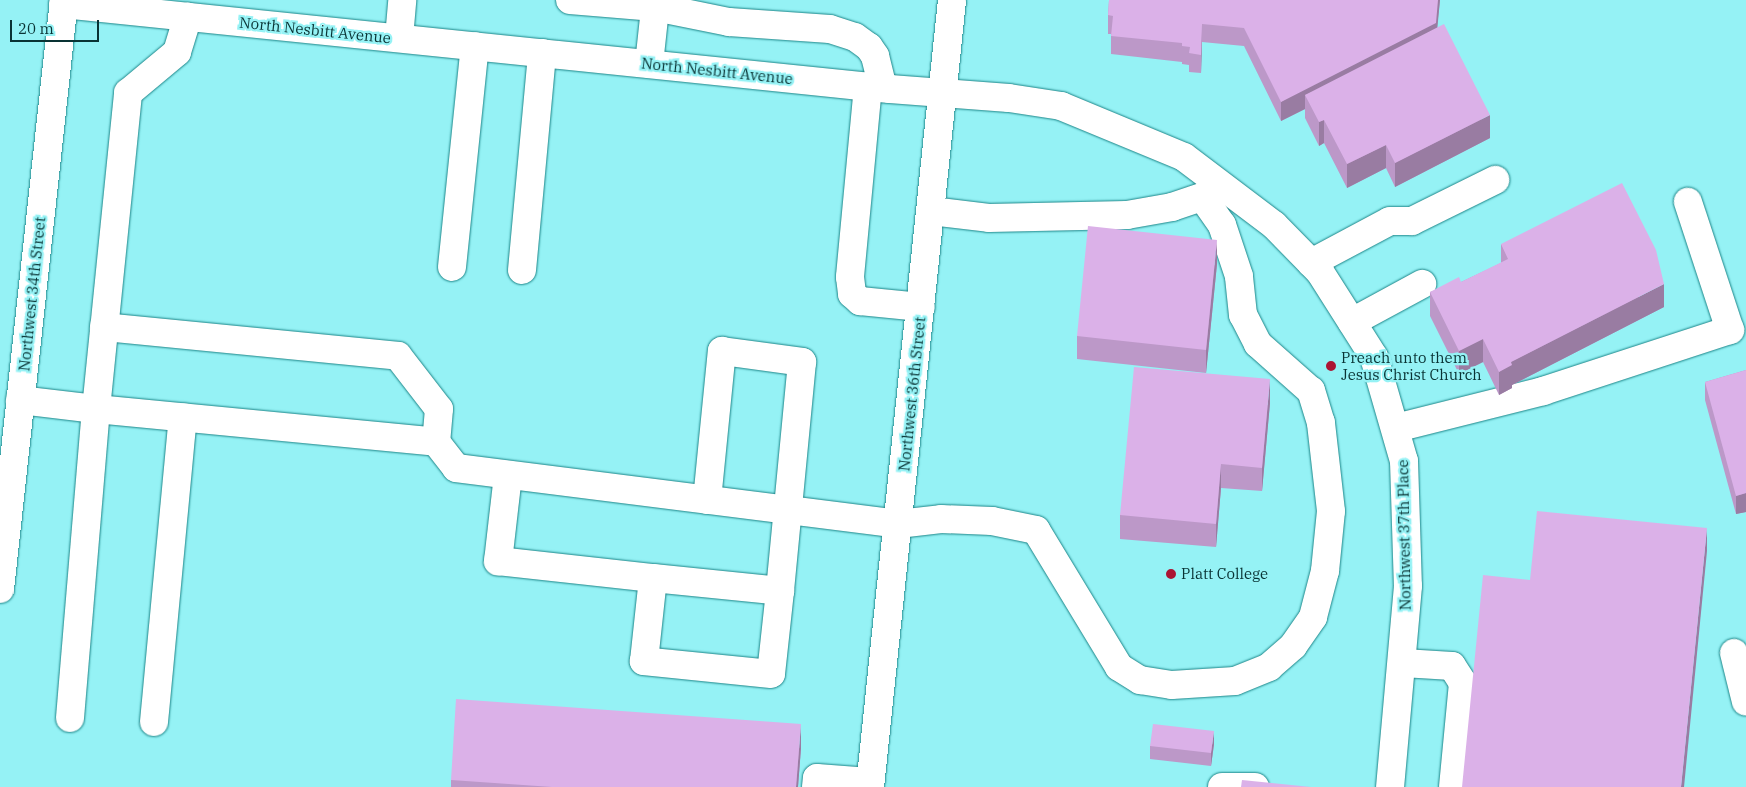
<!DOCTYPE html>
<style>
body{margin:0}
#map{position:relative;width:1746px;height:787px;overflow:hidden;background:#95f2f5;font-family:"IBM Plex Serif",serif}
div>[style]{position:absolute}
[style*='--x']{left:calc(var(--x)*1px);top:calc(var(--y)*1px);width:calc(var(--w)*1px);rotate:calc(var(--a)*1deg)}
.roads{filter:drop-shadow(0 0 1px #1c8588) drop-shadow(0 0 1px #1c8588)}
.minor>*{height:28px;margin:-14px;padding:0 14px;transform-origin:14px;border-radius:14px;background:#fff}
.major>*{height:28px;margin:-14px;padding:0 14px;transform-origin:14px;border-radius:14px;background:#fff}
.wall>*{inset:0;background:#bc98c8}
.shaded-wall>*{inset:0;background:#997ca2}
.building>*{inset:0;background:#dbb1e8}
.dots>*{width:14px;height:14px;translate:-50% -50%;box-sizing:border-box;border:2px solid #95f2f5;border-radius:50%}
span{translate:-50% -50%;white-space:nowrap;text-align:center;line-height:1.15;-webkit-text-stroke:4.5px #95f2f5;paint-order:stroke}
.street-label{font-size:15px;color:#093334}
.poi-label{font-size:15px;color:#093334}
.left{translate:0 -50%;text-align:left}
.scale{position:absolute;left:10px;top:20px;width:89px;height:22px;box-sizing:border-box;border:2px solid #093334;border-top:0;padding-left:6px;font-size:15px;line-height:18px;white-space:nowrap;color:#093334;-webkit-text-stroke:4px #95f2f5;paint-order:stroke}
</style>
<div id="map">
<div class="roads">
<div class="minor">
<i style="--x:570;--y:0;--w:85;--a:4.7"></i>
<i style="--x:655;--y:7;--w:76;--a:11.5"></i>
<i style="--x:729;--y:22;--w:101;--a:4"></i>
<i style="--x:830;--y:29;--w:26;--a:18"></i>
<i style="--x:855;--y:37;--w:17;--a:36"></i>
<i style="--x:869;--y:47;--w:11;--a:56"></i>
<i style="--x:875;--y:56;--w:33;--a:76"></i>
<i style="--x:63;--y:4;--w:831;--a:5.87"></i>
<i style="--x:890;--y:89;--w:119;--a:4.3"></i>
<i style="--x:1009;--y:98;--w:53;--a:8.7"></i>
<i style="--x:1061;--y:106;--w:133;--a:22.5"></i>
<i style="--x:1184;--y:157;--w:113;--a:37.1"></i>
<i style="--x:1274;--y:225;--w:66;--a:45.6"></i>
<i style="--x:1320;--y:272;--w:101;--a:57.6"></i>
<i style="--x:1374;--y:357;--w:108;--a:73.9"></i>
<i style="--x:1404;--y:461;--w:125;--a:88.2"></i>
<i style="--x:1408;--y:586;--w:202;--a:95.1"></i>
<i style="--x:399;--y:38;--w:38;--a:-85"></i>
<i style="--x:649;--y:64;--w:64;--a:-83.8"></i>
<i style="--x:868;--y:86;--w:192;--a:95.4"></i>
<i style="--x:850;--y:277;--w:17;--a:83"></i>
<i style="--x:852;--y:294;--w:11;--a:41"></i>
<i style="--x:860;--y:301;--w:61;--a:5.6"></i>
<i style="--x:931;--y:211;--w:58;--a:6.9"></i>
<i style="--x:989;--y:218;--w:138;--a:-1.2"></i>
<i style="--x:1127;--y:215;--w:46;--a:-10.1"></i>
<i style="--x:1172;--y:207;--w:50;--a:-18.8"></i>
<i style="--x:1311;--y:263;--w:89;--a:-28"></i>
<i style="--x:1390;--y:221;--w:22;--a:0"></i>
<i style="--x:1412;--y:221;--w:93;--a:-26.3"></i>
<i style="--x:452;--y:267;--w:222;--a:-84.1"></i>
<i style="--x:522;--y:270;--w:218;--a:-84.7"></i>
<i style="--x:1352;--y:322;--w:80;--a:-28.5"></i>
<i style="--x:104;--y:327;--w:295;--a:5.6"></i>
<i style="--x:398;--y:356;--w:67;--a:52.3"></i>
<i style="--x:439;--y:409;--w:33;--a:95"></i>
<i style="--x:20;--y:400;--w:77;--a:6.8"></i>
<i style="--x:96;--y:409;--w:318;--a:-84.2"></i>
<i style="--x:128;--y:93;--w:64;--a:-39.9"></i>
<i style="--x:177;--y:52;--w:37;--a:-73"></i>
<i style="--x:1396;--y:428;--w:152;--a:-14.1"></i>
<i style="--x:1543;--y:391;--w:197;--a:-18.1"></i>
<i style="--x:1730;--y:330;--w:135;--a:-108.2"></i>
<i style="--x:508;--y:475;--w:87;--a:96.6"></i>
<i style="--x:498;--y:561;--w:156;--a:6.3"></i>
<i style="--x:707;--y:500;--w:150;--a:-84.3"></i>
<i style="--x:722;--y:351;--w:81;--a:7.8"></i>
<i style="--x:802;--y:362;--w:230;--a:95.5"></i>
<i style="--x:780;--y:591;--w:83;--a:96.2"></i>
<i style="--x:771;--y:674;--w:128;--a:-174.2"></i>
<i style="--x:644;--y:661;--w:83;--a:-83.8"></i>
<i style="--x:653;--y:578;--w:128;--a:5.8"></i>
<i style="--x:0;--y:589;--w:592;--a:-83.8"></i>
<i style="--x:1734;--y:653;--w:50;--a:76.2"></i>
<i style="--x:1403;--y:663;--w:49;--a:3.5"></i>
<i style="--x:1452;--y:666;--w:20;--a:57"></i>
<i style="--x:1463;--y:683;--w:104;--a:95.5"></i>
<i style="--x:70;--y:718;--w:310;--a:-85.2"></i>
<i style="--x:96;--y:409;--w:342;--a:5.5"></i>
<i style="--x:436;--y:442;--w:33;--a:52"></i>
<i style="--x:456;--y:468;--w:446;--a:7.2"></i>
<i style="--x:898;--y:524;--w:43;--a:-6.6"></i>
<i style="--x:941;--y:519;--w:51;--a:2.2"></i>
<i style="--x:992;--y:521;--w:45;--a:11.6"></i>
<i style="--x:1036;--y:530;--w:160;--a:58.8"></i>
<i style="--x:1119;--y:667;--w:25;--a:32"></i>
<i style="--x:1140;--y:680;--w:32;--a:9"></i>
<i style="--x:1172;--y:685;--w:63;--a:-3.6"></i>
<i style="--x:1235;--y:681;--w:37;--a:-22"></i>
<i style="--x:1269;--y:667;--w:32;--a:-41"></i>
<i style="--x:1293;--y:646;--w:35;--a:-55"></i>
<i style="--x:1313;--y:617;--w:48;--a:-75.4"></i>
<i style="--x:1325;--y:571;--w:60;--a:-84.3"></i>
<i style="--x:1331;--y:511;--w:89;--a:-96.5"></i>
<i style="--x:1321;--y:423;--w:34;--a:-107"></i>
<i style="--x:1311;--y:391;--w:71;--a:-138.4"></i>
<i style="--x:1258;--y:344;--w:33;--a:-117"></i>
<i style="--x:1243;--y:315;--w:39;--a:-96"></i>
<i style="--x:1239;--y:276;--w:54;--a:-108.4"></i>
<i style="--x:1222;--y:225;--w:33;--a:-125"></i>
<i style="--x:154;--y:722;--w:306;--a:-84.6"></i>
<i style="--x:816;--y:787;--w:9;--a:-84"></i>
<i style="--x:817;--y:778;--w:53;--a:4.3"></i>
<i style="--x:1222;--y:787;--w:33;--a:0"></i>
</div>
<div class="major">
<i style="--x:870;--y:787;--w:791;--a:-84.05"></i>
</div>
</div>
<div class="wall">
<i style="clip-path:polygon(1109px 0,1440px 0,1437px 27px,1490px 138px,1395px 187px,1386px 168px,1347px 188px,1324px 143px,1319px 146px,1305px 118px,1305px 109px,1281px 121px,1244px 46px,1202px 42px,1201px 73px,1189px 72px,1189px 65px,1182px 64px,1182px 62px,1111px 54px,1111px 34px,1108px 34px,1108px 15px)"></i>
<i style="clip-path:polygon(1501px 244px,1664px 307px,1512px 385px,1512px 388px,1499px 395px,1483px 362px,1459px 374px,1430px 316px,1430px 292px,1461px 282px,1501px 263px)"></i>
<i style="clip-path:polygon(1217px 264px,1206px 373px,1077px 359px,1077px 336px)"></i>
<i style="clip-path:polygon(1746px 370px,1746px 512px,1736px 514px,1705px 400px,1705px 382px)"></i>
<i style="clip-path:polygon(1270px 403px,1262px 491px,1221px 488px,1216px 547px,1120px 539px,1120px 515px)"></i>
<i style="clip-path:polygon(1214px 744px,1211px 766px,1150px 759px,1150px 746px)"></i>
<i style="clip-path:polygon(801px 748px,798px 787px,451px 787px,451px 780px)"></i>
</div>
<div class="shaded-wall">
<i style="clip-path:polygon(1438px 0,1440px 0,1436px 42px,1305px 95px,1305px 109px,1281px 121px,1281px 102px)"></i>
<i style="clip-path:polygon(1202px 24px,1202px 42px,1201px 73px,1201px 55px)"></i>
<i style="clip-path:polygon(1490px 115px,1490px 138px,1395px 187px,1395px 163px)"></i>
<i style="clip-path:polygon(1324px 120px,1324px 143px,1319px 146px,1319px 122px)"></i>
<i style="clip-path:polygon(1386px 145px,1386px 168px,1347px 188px,1347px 164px)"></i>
<i style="clip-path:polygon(1217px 240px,1217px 264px,1206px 373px,1206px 350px)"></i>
<i style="clip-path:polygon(1664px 284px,1664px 307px,1512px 385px,1512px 388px,1499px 395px,1499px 372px,1511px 362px)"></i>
<i style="clip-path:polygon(1483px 339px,1483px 362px,1459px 374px,1459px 351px)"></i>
<i style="clip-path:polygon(1270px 379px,1270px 403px,1262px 491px,1262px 468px)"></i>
<i style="clip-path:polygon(1221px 464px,1221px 488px,1216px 547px,1216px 524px)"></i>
<i style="clip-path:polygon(1746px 493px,1746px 512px,1736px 514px,1736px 496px)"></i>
<i style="clip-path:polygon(1707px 528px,1707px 551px,1684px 787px,1681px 787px)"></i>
<i style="clip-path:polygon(801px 724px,801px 748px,798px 787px,796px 787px)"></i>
<i style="clip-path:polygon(1214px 731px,1214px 744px,1211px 766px,1211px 753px)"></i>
</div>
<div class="building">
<i style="clip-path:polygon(1109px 0,1438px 0,1436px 23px,1281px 102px,1244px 28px,1202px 24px,1201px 55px,1189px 53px,1190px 47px,1182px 46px,1182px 43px,1111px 36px,1113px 16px,1108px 15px)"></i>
<i style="clip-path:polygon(1444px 24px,1490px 115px,1395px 163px,1386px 145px,1347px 164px,1324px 120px,1319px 122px,1305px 95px)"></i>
<i style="clip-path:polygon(1622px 183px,1656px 250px,1664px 284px,1511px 362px,1512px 365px,1499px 372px,1483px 339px,1459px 351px,1430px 292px,1459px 277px,1461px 282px,1508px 259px,1501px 244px)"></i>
<i style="clip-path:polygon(1088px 226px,1217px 240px,1206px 350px,1077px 336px)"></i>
<i style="clip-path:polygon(1134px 367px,1270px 379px,1262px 468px,1221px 464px,1216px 524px,1120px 515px)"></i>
<i style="clip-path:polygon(1746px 370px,1746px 493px,1736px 496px,1705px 382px)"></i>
<i style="clip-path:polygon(1537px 511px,1707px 528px,1681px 787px,1462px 787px,1483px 575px,1530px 580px)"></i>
<i style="clip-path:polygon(456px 699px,801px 724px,796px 787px,552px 787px,451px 780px)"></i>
<i style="clip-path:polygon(1153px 724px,1214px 731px,1211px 753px,1150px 746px)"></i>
<i style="clip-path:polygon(1242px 780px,1311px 787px,1241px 787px)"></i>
</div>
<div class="dots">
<i style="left:1331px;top:366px;background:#ab1433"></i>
<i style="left:1171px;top:574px;background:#ab1433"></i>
</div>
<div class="street-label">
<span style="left:315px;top:30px;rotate:6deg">North Nesbitt Avenue</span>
<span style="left:717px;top:71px;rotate:6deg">North Nesbitt Avenue</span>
<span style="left:32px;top:294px;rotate:-84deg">Northwest 34th Street</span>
<span style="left:912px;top:394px;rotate:-84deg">Northwest 36th Street</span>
<span style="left:1404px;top:535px;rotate:-91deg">Northwest 37th Place</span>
</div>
<div class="poi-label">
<span class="left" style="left:1341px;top:366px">Preach unto them<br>Jesus Christ Church</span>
<span class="left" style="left:1181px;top:574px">Platt College</span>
</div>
<div class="scale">20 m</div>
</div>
